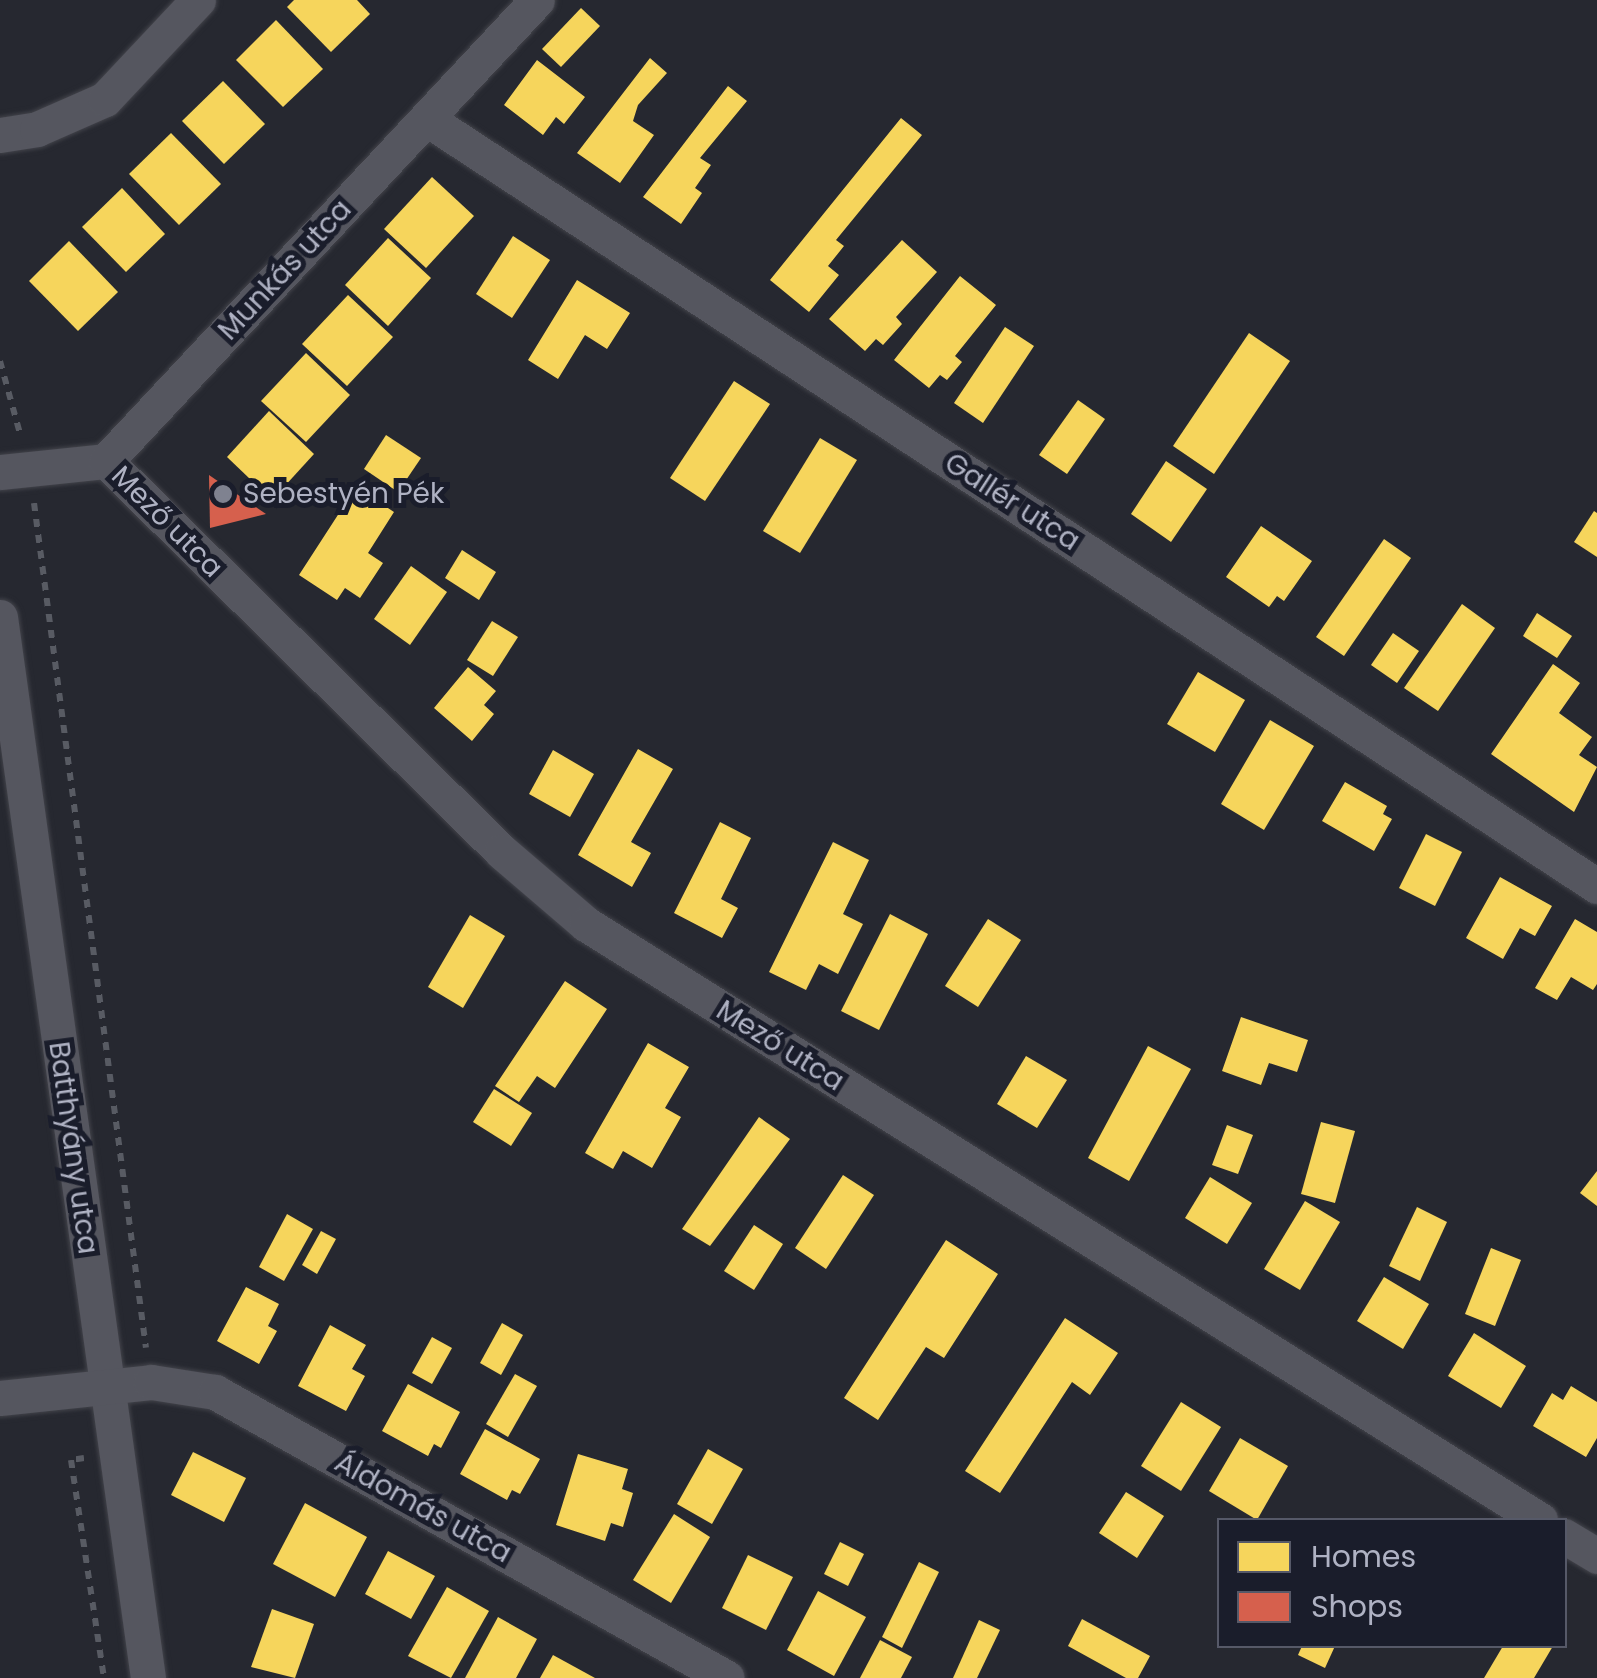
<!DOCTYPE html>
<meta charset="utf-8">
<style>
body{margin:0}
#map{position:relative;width:1597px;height:1678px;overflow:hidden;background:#262830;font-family:Poppins,sans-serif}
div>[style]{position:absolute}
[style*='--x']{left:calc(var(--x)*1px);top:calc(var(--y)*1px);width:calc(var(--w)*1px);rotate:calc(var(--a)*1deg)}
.homes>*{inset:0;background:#f6d55c}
.shops>*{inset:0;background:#d6604d}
.path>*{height:6px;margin-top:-3px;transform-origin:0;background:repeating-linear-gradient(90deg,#585b63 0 8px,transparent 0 16px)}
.roads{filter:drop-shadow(0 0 2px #42434a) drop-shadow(0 0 2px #42434a)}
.minor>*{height:35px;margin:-17.5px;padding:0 17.5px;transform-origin:17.5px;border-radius:17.5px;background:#55565f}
.dots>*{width:28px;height:28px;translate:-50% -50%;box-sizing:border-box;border:5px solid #1a1d2b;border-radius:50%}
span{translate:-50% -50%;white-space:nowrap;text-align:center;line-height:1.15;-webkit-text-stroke:10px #1a1d2b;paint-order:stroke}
.street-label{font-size:28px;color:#afb2c3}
.poi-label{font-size:28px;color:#afb2c3}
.left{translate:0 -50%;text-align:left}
.legend{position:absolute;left:1217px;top:1518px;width:350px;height:130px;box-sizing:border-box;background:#1a1d2b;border:2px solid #565968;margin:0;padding:12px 18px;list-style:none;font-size:30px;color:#afb2c3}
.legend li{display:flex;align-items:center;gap:20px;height:50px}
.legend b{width:50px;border:2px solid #565968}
</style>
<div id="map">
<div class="homes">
<i style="clip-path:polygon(294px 0,357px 0,370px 14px,331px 52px,287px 7px)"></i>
<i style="clip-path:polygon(581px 8px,600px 26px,561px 67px,542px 49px)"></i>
<i style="clip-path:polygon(276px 20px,323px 69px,283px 107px,236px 60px)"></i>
<i style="clip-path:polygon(650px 58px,667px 73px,638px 105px,633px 121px,654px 135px,620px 183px,577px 153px)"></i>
<i style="clip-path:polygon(537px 60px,585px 97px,564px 124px,556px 117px,543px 135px,504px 105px)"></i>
<i style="clip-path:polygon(223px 81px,265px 124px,224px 164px,182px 121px)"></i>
<i style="clip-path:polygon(728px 86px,747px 101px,700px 158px,711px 165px,695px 188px,702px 193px,681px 224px,643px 197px)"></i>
<i style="clip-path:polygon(901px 118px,922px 135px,836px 240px,844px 246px,828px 266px,839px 275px,809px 312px,770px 280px)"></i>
<i style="clip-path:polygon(171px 133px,221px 184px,179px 225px,129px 174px)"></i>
<i style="clip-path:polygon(432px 177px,474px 216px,426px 268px,384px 229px)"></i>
<i style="clip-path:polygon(122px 188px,165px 234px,126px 272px,82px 227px)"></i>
<i style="clip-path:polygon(513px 236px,550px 260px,512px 318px,476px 294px)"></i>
<i style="clip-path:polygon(388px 238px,431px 278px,388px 326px,345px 285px)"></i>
<i style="clip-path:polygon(902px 240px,937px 272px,896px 317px,902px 324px,883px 345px,876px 339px,865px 351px,829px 319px)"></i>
<i style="clip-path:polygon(69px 241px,118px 292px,78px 331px,29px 281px)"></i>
<i style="clip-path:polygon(960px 276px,996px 305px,955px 356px,962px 362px,947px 380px,940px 375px,929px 388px,894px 360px)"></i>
<i style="clip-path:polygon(577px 280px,630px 313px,607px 349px,585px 335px,558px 379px,528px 360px)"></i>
<i style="clip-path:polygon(348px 295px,393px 337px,347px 386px,302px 344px)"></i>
<i style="clip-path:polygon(1005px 327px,1034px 346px,983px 423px,954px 403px)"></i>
<i style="clip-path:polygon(1249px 333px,1290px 361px,1214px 474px,1173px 446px)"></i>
<i style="clip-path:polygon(306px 353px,350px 395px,306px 442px,261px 401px)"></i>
<i style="clip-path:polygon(734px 381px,770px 404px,705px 501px,670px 478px)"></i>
<i style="clip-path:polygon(1078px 400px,1105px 419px,1067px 474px,1039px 455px)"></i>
<i style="clip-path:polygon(269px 411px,314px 454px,272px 500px,227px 457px)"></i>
<i style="clip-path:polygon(386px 435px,421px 458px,398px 492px,364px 469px)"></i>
<i style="clip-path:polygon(820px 438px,857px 460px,800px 553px,763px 531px)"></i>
<i style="clip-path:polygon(1166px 461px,1207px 489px,1171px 542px,1131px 514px)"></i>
<i style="clip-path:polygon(356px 487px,394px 512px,368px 553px,383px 563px,360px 598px,345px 588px,337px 600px,299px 575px)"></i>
<i style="clip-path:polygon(1594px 511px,1597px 513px,1597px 557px,1574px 542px)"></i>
<i style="clip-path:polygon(1261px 526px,1312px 561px,1284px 601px,1277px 596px,1269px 607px,1226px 577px)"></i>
<i style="clip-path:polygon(1384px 539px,1411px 558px,1344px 656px,1316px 637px)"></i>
<i style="clip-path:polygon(462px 550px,496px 572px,479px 600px,445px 578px)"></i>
<i style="clip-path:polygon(411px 566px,447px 592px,410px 645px,374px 619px)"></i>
<i style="clip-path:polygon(1462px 604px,1495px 628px,1438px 711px,1404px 688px)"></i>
<i style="clip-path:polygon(1537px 613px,1572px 636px,1557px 658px,1523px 636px)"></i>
<i style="clip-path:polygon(492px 621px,518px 637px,493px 676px,467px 660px)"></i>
<i style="clip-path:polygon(1393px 633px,1419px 651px,1397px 683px,1371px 665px)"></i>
<i style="clip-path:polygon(1553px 664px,1580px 683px,1559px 713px,1592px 737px,1579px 755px,1597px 767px,1574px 812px,1491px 754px)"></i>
<i style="clip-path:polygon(468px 667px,496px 691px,484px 705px,494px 714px,472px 741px,434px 708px)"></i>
<i style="clip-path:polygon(1198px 672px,1245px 700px,1215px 752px,1167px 724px)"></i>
<i style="clip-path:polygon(1270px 720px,1314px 746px,1264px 830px,1221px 804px)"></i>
<i style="clip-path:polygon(638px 749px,673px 769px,631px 842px,651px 853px,632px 887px,578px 855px)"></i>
<i style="clip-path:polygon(553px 750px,594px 774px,570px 817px,529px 794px)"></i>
<i style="clip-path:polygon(1345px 782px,1387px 806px,1383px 814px,1392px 819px,1374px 851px,1322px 821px)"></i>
<i style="clip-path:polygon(720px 822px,751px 838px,721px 899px,738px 908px,722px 938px,674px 913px)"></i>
<i style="clip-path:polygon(1426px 834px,1462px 852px,1435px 906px,1399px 888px)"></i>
<i style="clip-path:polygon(833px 842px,869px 860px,843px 914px,863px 924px,838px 974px,819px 964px,806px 990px,769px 972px)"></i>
<i style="clip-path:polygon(1500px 877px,1552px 906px,1535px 936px,1520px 928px,1503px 959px,1466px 938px)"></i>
<i style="clip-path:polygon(890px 914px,928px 934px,879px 1030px,841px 1011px)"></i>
<i style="clip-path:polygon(470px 915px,505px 936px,463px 1008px,428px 987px)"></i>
<i style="clip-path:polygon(988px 919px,1021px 940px,978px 1007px,945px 986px)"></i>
<i style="clip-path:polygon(1575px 919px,1597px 932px,1597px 984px,1593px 990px,1571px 977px,1557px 1000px,1535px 988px)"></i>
<i style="clip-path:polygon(565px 981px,607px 1009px,555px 1088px,537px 1076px,519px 1102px,495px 1086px)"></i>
<i style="clip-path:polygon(1241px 1017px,1308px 1040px,1297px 1072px,1269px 1063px,1261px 1085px,1222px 1071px)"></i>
<i style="clip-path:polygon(648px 1043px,689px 1067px,665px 1108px,681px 1117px,652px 1168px,623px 1151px,613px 1169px,585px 1153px)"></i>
<i style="clip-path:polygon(1148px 1046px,1191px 1069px,1129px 1181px,1088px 1158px)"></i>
<i style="clip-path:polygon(1026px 1056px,1067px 1080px,1037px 1128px,997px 1104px)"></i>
<i style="clip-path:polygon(494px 1089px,532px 1113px,511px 1146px,473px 1122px)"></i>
<i style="clip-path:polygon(759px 1117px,790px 1139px,710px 1246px,682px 1229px)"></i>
<i style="clip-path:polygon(1321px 1122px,1355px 1131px,1335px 1203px,1301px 1194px)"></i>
<i style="clip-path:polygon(1227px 1125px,1253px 1135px,1238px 1174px,1212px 1165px)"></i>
<i style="clip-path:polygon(1597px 1171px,1597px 1206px,1580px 1193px)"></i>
<i style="clip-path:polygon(843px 1175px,874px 1195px,826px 1269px,795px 1248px)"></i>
<i style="clip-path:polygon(1210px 1177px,1252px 1203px,1227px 1244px,1185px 1218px)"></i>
<i style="clip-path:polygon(1305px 1201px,1340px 1222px,1300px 1290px,1264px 1269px)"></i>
<i style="clip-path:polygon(1417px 1207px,1447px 1222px,1420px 1281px,1389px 1266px)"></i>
<i style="clip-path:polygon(287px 1214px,313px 1229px,284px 1281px,259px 1267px)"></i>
<i style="clip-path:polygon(754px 1225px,783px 1244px,754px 1290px,724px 1271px)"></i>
<i style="clip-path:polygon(321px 1231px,336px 1239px,317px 1274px,302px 1265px)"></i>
<i style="clip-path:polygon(946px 1240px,998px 1274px,944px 1358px,926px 1347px,878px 1420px,844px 1398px)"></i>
<i style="clip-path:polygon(1491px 1248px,1521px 1260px,1495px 1326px,1465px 1314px)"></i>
<i style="clip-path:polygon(1384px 1277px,1429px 1304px,1403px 1349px,1357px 1321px)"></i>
<i style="clip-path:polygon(246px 1287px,279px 1304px,268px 1326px,277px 1331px,259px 1364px,217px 1341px)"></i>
<i style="clip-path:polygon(1065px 1318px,1118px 1353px,1090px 1395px,1072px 1382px,1000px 1493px,965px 1471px)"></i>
<i style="clip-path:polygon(502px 1323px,523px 1335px,501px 1375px,480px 1363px)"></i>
<i style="clip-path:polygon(330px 1325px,366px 1345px,352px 1369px,365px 1376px,346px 1411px,298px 1386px)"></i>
<i style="clip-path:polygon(1474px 1333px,1526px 1366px,1501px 1408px,1448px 1376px)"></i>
<i style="clip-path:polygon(432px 1337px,452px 1348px,432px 1384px,412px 1373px)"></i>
<i style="clip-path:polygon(515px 1374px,537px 1386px,508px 1437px,486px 1424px)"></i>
<i style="clip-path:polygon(408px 1384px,460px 1412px,441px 1448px,434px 1444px,428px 1456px,382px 1431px)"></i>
<i style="clip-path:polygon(1571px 1386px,1597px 1402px,1597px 1438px,1586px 1457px,1533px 1426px,1552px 1393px,1563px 1400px)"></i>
<i style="clip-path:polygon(1181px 1402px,1221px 1427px,1181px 1491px,1141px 1466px)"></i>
<i style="clip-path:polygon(485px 1429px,540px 1459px,520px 1494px,512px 1490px,507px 1500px,460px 1474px)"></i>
<i style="clip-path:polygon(1240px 1438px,1288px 1466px,1257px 1520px,1209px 1491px)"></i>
<i style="clip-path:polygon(708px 1449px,743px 1469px,712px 1524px,677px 1504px)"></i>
<i style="clip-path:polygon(193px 1452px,246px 1478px,224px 1522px,171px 1495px)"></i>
<i style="clip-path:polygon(578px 1454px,628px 1469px,622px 1489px,633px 1493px,623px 1527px,611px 1523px,605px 1541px,556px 1525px)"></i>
<i style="clip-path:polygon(1126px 1492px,1164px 1516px,1137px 1558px,1099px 1533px)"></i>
<i style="clip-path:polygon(305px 1503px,367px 1537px,335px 1597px,273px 1564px)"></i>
<i style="clip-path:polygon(674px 1514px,710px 1537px,671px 1603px,633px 1580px)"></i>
<i style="clip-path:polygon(840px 1542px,864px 1554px,848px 1586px,824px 1574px)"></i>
<i style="clip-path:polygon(388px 1551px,435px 1576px,411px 1619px,365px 1594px)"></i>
<i style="clip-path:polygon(748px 1555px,793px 1577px,766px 1630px,722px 1608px)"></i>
<i style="clip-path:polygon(919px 1562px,939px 1572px,902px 1648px,882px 1637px)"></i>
<i style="clip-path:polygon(447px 1587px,489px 1611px,451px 1678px,408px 1656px)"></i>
<i style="clip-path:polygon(818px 1591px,866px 1617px,834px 1676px,787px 1650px)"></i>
<i style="clip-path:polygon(272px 1609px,314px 1624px,295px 1678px,251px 1667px)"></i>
<i style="clip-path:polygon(498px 1617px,537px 1639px,516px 1678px,465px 1678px)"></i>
<i style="clip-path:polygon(1082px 1619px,1150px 1656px,1138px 1678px,1126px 1678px,1068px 1646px)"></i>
<i style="clip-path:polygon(979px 1620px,1000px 1630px,977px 1678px,953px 1678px)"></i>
<i style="clip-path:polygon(880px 1640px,912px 1657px,901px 1678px,860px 1678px)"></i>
<i style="clip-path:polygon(1302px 1646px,1335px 1646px,1325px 1668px,1298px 1655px)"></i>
<i style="clip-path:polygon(1503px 1646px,1553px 1646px,1534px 1678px,1484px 1678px)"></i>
<i style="clip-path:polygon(553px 1655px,595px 1678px,540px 1678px)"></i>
</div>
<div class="shops">
<i style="clip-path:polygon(209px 475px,266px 514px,210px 528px)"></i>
</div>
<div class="path">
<i style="--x:0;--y:361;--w:79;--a:74.6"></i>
<i style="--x:34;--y:503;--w:852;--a:82.45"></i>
<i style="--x:84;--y:1458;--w:13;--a:171"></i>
<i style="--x:71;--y:1460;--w:220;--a:81.4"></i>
</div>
<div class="roads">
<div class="minor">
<i style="--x:427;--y:119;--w:1399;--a:33.25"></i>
<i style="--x:0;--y:135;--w:37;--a:-9"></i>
<i style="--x:37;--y:129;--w:74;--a:-23.8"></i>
<i style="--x:105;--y:99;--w:136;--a:-46.8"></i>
<i style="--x:106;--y:461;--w:557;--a:44.64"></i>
<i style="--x:502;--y:852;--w:111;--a:40.6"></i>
<i style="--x:586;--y:924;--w:1125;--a:31.99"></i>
<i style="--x:0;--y:472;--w:107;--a:-5.9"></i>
<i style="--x:106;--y:461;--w:631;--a:-46.93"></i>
<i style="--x:0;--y:617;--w:1071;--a:82.06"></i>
<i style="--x:0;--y:1398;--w:152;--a:-6"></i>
<i style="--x:151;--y:1382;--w:65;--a:8.9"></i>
<i style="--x:215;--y:1392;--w:586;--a:29.19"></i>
<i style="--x:1564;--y:1536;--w:39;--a:31"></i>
</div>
</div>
<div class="dots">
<i style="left:223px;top:494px;background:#7f8290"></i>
</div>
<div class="street-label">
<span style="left:285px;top:270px;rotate:-47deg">Munkás utca</span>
<span style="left:1012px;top:502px;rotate:33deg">Gallér utca</span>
<span style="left:167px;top:522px;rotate:45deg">Mező utca</span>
<span style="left:780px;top:1046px;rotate:32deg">Mező utca</span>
<span style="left:73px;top:1148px;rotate:82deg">Batthyány utca</span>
<span style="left:423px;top:1508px;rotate:29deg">Áldomás utca</span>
</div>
<div class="poi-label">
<span class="left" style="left:243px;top:494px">Sebestyén Pék</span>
</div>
<ul class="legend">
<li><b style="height:28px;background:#f6d55c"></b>Homes</li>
<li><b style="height:28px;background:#d6604d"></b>Shops</li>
</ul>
</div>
